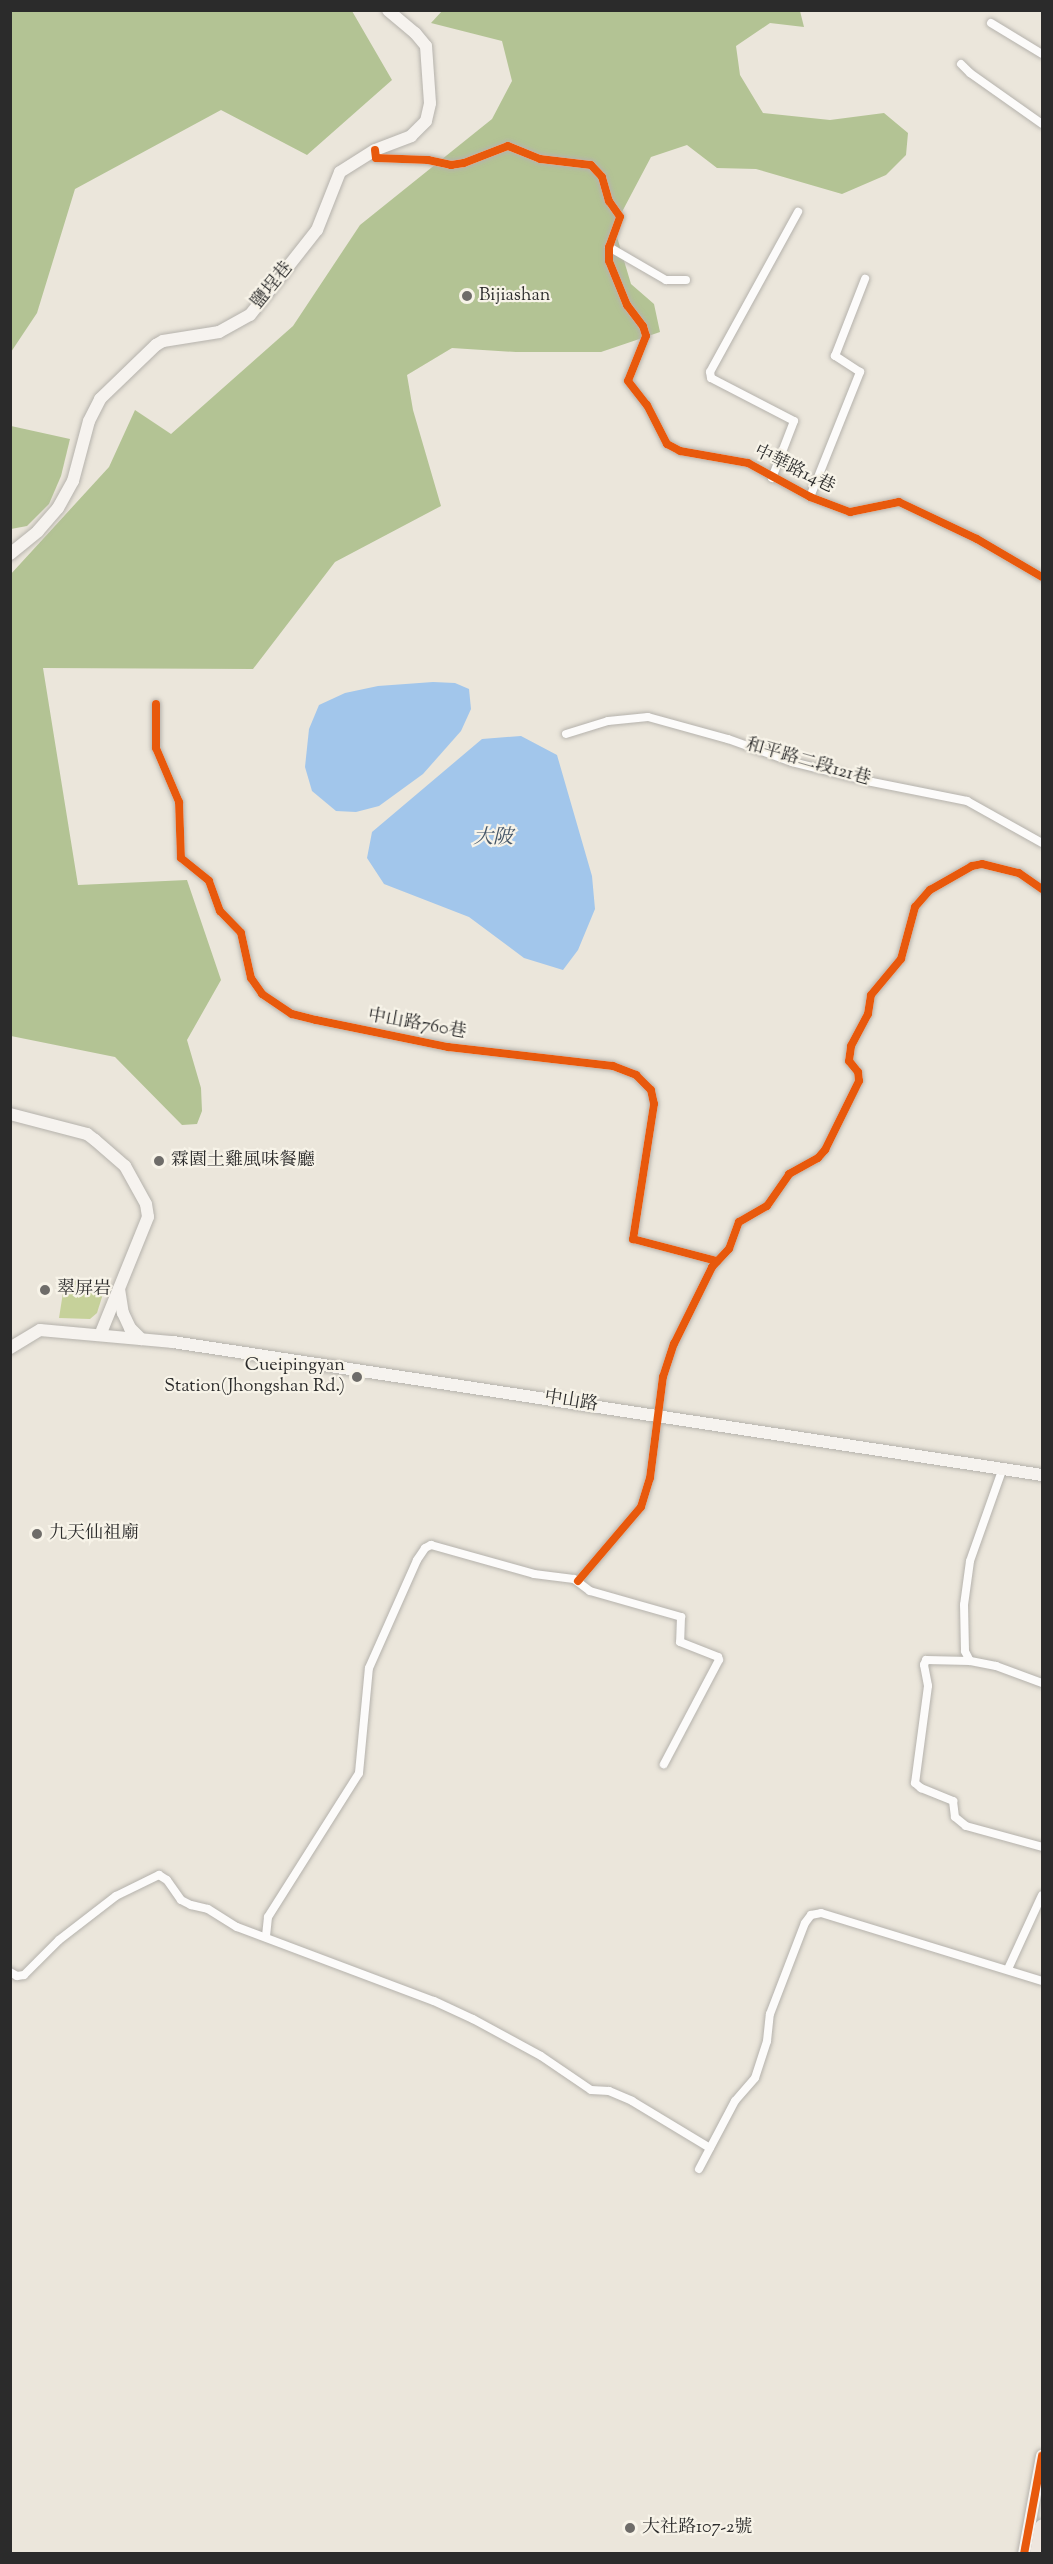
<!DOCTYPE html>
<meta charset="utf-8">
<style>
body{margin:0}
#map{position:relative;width:1053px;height:2564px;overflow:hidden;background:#ebe6db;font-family:"Sorts Mill Goudy","Noto Serif TC",serif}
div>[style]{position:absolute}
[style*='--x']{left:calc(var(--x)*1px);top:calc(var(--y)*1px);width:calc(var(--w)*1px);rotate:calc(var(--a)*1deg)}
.green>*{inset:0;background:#c6d19a}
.forest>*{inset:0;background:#b3c394}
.water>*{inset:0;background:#a2c6eb}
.roads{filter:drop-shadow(0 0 2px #b5b2ac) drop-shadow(0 0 2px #b5b2ac)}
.street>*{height:8px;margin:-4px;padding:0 4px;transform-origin:4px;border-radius:4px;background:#fcfbfa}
.secondary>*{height:12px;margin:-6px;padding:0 6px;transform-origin:6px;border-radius:6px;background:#f6f3ef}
.highway>*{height:15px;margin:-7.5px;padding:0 7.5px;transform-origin:7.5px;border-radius:7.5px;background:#eee6de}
.cycleway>*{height:8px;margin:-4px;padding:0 4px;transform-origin:4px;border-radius:4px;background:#e8590c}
.dots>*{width:16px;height:16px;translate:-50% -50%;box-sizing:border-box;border:3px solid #f7f3e8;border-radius:50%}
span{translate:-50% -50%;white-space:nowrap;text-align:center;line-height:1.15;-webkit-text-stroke:4.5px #f7f3e8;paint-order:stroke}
.street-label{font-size:18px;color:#2b2b2b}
.poi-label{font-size:18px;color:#2b2b2b}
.left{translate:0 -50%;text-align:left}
.right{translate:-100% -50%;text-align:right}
.water-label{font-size:20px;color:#455667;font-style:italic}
.frame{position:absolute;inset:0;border:12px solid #2b2b2b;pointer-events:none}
</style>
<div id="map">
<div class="green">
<i style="clip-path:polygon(65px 1280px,107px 1281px,97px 1313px,90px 1319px,59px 1318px)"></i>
</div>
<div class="forest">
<i style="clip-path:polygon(11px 10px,352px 11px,392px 80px,307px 155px,221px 110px,75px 189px,37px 313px,11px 352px)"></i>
<i style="clip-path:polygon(442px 11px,800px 11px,804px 27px,770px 23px,736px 46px,740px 75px,763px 113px,830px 120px,884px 113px,908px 133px,906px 155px,886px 175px,842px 194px,756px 169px,717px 168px,687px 145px,651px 157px,614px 227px,631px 284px,654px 304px,660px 332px,601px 352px,516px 352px,452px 348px,407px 375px,413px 410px,441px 506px,335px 562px,253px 669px,43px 668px,78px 885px,187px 880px,221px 980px,187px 1040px,201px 1088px,202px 1111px,197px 1124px,182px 1125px,115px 1057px,11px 1036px,10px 575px,109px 467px,135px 410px,171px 434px,293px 326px,360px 225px,492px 119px,512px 81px,502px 41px,431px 23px)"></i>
<i style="clip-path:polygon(11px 426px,70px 439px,61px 476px,49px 504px,27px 526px,11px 529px)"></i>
</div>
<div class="water">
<i style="clip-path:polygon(433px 682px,455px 683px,469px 689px,471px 709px,461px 731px,423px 774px,379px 806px,356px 812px,336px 811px,312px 791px,305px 767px,309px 729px,319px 705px,345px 693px,378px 686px)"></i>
<i style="clip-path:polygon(521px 736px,557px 755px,592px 876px,595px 909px,578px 950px,563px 970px,524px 958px,469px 917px,384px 884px,367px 858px,372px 832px,482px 739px)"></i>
</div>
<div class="roads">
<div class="street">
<i style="--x:991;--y:23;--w:60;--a:31.3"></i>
<i style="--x:961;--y:64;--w:13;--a:45"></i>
<i style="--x:970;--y:73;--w:88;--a:35.3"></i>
<i style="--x:375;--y:150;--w:8;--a:83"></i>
<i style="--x:376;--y:158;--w:52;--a:2.2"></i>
<i style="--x:428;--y:160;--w:24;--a:12"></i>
<i style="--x:451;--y:165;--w:13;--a:-9"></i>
<i style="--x:464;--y:163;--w:47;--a:-21.1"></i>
<i style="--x:508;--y:146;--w:35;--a:22"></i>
<i style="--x:540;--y:159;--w:51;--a:6.7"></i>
<i style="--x:591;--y:165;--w:16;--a:47"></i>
<i style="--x:602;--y:177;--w:25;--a:74"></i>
<i style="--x:609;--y:201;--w:19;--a:55"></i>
<i style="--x:620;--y:217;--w:32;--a:110"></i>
<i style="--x:609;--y:247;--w:14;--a:90"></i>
<i style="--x:609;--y:261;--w:48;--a:67.8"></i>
<i style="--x:627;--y:305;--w:26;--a:53"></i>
<i style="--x:643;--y:326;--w:10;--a:73"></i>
<i style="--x:646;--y:336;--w:48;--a:111.8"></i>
<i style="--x:628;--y:381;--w:31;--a:52"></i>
<i style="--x:647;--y:405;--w:44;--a:62.9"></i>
<i style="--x:667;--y:444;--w:15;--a:28"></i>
<i style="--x:680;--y:451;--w:69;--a:10"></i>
<i style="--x:748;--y:463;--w:71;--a:28.7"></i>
<i style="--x:810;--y:497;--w:43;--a:20.6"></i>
<i style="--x:850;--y:512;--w:50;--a:-11.5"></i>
<i style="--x:899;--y:502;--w:86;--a:25.4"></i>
<i style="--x:977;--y:539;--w:75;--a:30.3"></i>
<i style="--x:609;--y:247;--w:66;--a:30.1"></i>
<i style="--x:666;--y:280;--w:20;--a:0"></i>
<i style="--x:772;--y:478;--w:61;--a:-68.9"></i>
<i style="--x:794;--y:421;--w:93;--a:-152.6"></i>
<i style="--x:711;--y:378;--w:6;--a:-99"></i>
<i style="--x:710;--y:372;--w:183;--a:-61.2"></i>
<i style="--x:810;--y:497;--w:135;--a:-68.2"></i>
<i style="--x:860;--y:372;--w:30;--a:-147"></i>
<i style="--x:835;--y:356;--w:83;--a:-68.7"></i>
<i style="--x:156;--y:704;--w:44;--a:90"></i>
<i style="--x:156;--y:748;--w:59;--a:66.9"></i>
<i style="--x:179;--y:802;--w:56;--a:88"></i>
<i style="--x:181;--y:858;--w:36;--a:39"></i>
<i style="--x:209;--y:881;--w:32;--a:70"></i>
<i style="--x:220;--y:911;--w:30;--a:46"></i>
<i style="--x:241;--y:933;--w:46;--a:77.5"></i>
<i style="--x:251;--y:978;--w:19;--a:55"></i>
<i style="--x:262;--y:994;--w:36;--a:34"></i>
<i style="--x:292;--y:1014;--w:25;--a:14"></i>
<i style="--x:316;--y:1020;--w:135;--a:11.6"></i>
<i style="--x:448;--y:1047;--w:166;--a:6.6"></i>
<i style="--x:613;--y:1066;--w:25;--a:21"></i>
<i style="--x:636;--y:1075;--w:21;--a:45"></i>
<i style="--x:651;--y:1090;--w:14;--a:78"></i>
<i style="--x:654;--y:1104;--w:137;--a:98.8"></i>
<i style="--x:633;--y:1239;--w:87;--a:14.7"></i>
<i style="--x:566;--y:734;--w:44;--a:-17.2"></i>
<i style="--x:608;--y:721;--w:40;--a:-5.7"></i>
<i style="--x:648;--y:717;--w:83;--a:15.4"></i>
<i style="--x:728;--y:739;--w:68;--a:19.8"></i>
<i style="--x:792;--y:762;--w:82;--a:14"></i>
<i style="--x:872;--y:782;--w:97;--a:11.3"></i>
<i style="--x:967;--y:801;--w:86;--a:29.2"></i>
<i style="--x:578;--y:1581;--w:97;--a:-49.6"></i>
<i style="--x:641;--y:1507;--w:30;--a:-73"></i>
<i style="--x:650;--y:1478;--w:102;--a:-82.7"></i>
<i style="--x:663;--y:1377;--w:35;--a:-72"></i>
<i style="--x:674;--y:1344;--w:86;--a:-63.7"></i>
<i style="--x:712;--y:1267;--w:25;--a:-47"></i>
<i style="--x:729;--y:1249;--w:29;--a:-70"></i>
<i style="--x:739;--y:1222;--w:32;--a:-30"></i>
<i style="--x:767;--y:1206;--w:39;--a:-55"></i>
<i style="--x:789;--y:1174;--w:33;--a:-29"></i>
<i style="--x:818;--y:1158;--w:11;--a:-49"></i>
<i style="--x:825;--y:1150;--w:77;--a:-63.8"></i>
<i style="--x:859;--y:1081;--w:9;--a:-96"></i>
<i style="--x:858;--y:1072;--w:14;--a:-129"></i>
<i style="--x:849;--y:1061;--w:15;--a:-82"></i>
<i style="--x:851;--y:1046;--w:36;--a:-62"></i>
<i style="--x:868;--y:1014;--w:19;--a:-81"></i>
<i style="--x:871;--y:995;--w:47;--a:-50.2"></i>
<i style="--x:901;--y:959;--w:54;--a:-74.9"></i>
<i style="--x:915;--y:907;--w:23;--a:-49"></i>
<i style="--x:930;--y:890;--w:48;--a:-29.7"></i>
<i style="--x:972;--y:866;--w:10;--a:-11"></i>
<i style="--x:982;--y:864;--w:38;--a:14"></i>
<i style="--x:1019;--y:873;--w:28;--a:35"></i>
<i style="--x:970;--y:1661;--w:11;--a:-117"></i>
<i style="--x:965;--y:1651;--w:46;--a:-91.2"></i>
<i style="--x:964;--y:1605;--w:44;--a:-82.2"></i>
<i style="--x:970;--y:1561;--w:99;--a:-70.5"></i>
<i style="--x:1042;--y:1683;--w:49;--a:-159.7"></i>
<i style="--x:996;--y:1666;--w:26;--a:-169"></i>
<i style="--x:970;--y:1661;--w:44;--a:-178.7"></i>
<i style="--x:926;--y:1660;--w:5;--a:112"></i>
<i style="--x:924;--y:1665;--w:21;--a:79"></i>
<i style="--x:928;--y:1686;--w:98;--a:97.6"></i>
<i style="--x:915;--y:1783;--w:8;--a:40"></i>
<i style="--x:921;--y:1788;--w:35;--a:22"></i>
<i style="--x:953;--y:1801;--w:16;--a:83"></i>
<i style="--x:955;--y:1817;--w:14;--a:39"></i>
<i style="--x:966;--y:1826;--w:79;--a:15.4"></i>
<i style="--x:266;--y:1936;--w:19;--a:-84"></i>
<i style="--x:268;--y:1917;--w:170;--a:-57.7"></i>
<i style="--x:359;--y:1773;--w:105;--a:-84.6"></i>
<i style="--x:369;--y:1668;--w:118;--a:-66"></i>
<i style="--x:417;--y:1560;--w:14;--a:-56"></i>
<i style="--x:425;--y:1548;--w:7;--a:-27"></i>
<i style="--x:431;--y:1545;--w:107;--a:15.7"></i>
<i style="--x:534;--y:1574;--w:40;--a:7.1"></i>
<i style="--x:574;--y:1579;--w:20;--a:37"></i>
<i style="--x:590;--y:1591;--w:95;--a:15.9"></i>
<i style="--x:681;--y:1617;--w:25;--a:92"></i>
<i style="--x:680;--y:1642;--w:41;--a:21.5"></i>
<i style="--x:718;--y:1657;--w:3;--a:72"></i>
<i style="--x:719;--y:1660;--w:118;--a:117.9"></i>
<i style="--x:1008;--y:1969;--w:81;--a:-65.3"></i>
<i style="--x:10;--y:1972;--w:8;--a:30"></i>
<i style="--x:17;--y:1976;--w:7;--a:-8"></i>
<i style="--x:24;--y:1975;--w:49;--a:-45"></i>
<i style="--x:59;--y:1940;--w:72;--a:-37.7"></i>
<i style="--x:116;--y:1896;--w:48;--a:-26"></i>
<i style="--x:159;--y:1875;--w:9;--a:32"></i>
<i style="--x:167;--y:1880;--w:24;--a:55"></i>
<i style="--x:181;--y:1900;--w:11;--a:27"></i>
<i style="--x:191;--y:1905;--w:17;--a:13"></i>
<i style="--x:208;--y:1909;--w:34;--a:32"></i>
<i style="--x:237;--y:1927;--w:210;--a:20.6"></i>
<i style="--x:434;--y:2001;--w:43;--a:24.8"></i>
<i style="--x:473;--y:2019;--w:77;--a:28.6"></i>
<i style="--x:541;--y:2056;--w:60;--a:34.2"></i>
<i style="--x:591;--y:2090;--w:18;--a:3"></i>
<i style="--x:609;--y:2091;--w:25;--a:23"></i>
<i style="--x:632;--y:2101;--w:91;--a:31.1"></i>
<i style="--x:699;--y:2169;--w:77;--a:-62.1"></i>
<i style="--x:735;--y:2101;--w:30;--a:-49"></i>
<i style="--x:755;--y:2078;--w:39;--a:-72"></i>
<i style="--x:767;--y:2041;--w:27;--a:-84"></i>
<i style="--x:770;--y:2014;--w:97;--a:-69"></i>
<i style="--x:805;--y:1923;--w:10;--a:-53"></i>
<i style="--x:811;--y:1915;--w:10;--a:-11"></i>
<i style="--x:821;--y:1913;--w:231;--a:17.1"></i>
</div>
<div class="secondary">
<i style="--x:10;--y:554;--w:36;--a:-39"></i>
<i style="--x:38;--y:531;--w:30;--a:-49"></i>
<i style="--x:58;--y:508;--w:31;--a:-61"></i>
<i style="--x:73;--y:481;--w:62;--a:-75.1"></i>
<i style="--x:89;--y:421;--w:25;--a:-63"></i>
<i style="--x:100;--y:399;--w:78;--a:-44"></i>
<i style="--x:156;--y:345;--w:8;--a:-30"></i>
<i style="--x:163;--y:341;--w:57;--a:-9.1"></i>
<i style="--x:219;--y:332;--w:35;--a:-29"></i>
<i style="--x:250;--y:315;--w:108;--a:-51.8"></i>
<i style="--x:317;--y:230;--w:62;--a:-68.4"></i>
<i style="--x:340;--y:172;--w:41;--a:-32.2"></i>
<i style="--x:375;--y:150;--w:39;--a:-21"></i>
<i style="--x:411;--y:136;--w:21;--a:-45"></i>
<i style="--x:426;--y:121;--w:18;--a:-77"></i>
<i style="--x:430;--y:103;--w:57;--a:-94"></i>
<i style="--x:426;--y:46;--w:17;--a:-130"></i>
<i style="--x:415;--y:33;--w:35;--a:-140"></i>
<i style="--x:10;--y:1114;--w:80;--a:14.6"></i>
<i style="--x:87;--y:1134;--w:10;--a:37"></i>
<i style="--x:95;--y:1140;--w:40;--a:41"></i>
<i style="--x:125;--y:1166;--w:43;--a:61.1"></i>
<i style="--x:146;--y:1204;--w:13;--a:81"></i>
<i style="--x:148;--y:1217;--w:127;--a:112.1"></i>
<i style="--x:119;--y:1289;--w:24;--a:81"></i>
<i style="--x:123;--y:1313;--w:17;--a:65"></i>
<i style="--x:130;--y:1328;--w:16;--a:45"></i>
<i style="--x:10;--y:1348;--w:35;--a:-31"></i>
<i style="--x:40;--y:1330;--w:134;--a:5.2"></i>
<i style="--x:173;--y:1342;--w:879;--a:8.7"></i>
<i style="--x:1024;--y:2554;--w:100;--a:-79.6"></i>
</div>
<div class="highway">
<i style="--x:1037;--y:2554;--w:28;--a:-80"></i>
</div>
</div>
<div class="cycleway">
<i style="--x:375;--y:150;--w:8;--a:83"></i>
<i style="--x:376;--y:158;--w:52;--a:2.2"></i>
<i style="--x:428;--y:160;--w:24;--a:12"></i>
<i style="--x:451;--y:165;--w:13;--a:-9"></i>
<i style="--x:464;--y:163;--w:47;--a:-21.1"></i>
<i style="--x:508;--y:146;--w:35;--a:22"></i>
<i style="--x:540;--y:159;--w:51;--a:6.7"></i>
<i style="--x:591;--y:165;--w:16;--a:47"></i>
<i style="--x:602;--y:177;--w:25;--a:74"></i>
<i style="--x:609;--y:201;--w:19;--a:55"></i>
<i style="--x:620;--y:217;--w:32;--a:110"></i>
<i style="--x:609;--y:247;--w:14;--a:90"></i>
<i style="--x:609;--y:261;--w:48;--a:67.8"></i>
<i style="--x:627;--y:305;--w:26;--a:53"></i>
<i style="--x:643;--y:326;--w:10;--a:73"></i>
<i style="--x:646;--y:336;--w:48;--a:111.8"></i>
<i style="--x:628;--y:381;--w:31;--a:52"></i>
<i style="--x:647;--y:405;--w:44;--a:62.9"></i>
<i style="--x:667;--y:444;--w:15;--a:28"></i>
<i style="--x:680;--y:451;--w:69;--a:10"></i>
<i style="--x:748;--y:463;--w:71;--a:28.7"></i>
<i style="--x:810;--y:497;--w:43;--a:20.6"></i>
<i style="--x:850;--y:512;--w:50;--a:-11.5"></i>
<i style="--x:899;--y:502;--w:86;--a:25.4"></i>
<i style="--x:977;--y:539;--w:75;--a:30.3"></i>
<i style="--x:156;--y:704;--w:44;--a:90"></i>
<i style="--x:156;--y:748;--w:59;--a:66.9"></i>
<i style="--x:179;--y:802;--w:56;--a:88"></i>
<i style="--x:181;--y:858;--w:36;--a:39"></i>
<i style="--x:209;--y:881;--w:32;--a:70"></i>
<i style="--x:220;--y:911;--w:30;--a:46"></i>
<i style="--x:241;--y:933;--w:46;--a:77.5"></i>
<i style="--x:251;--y:978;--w:19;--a:55"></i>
<i style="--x:262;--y:994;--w:36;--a:34"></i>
<i style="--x:292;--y:1014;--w:25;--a:14"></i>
<i style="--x:316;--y:1020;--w:135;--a:11.6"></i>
<i style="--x:448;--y:1047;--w:166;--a:6.6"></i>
<i style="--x:613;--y:1066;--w:25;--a:21"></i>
<i style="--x:636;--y:1075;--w:21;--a:45"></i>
<i style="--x:651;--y:1090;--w:14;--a:78"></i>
<i style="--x:654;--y:1104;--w:137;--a:98.8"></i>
<i style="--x:633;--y:1239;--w:87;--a:14.7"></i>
<i style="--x:578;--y:1581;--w:97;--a:-49.6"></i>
<i style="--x:641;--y:1507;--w:30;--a:-73"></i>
<i style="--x:650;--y:1478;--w:102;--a:-82.7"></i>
<i style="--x:663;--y:1377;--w:35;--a:-72"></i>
<i style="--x:674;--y:1344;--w:86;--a:-63.7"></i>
<i style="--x:712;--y:1267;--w:25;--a:-47"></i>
<i style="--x:729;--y:1249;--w:29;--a:-70"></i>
<i style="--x:739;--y:1222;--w:32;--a:-30"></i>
<i style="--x:767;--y:1206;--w:39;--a:-55"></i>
<i style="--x:789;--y:1174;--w:33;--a:-29"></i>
<i style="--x:818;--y:1158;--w:11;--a:-49"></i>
<i style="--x:825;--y:1150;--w:77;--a:-63.8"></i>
<i style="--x:859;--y:1081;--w:9;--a:-96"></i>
<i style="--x:858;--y:1072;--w:14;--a:-129"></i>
<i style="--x:849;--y:1061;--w:15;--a:-82"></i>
<i style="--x:851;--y:1046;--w:36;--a:-62"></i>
<i style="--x:868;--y:1014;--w:19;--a:-81"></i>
<i style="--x:871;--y:995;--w:47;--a:-50.2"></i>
<i style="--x:901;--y:959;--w:54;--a:-74.9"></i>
<i style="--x:915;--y:907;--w:23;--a:-49"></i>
<i style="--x:930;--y:890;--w:48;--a:-29.7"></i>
<i style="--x:972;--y:866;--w:10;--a:-11"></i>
<i style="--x:982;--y:864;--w:38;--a:14"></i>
<i style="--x:1019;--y:873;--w:28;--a:35"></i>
<i style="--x:1024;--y:2554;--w:100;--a:-79.6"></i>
</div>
<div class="dots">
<i style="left:467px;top:296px;background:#6e6c69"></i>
<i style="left:159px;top:1161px;background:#6e6c69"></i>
<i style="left:45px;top:1290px;background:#6e6c69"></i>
<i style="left:357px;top:1377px;background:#6e6c69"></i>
<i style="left:37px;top:1534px;background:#6e6c69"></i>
<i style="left:630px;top:2528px;background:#6e6c69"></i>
</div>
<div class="street-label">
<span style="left:273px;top:286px;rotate:-51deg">鹽埕巷</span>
<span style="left:794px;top:470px;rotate:26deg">中華路14巷</span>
<span style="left:808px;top:763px;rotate:16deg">和平路二段121巷</span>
<span style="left:417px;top:1025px;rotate:10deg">中山路760巷</span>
<span style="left:571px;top:1402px;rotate:9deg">中山路</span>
</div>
<div class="poi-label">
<span class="left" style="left:479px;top:296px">Bijiashan</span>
<span class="left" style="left:171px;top:1161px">霖園土雞風味餐廳</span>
<span class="left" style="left:57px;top:1290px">翠屏岩</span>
<span class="right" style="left:345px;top:1377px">Cueipingyan<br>Station(Jhongshan Rd.)</span>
<span class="left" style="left:49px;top:1534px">九天仙祖廟</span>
<span class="left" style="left:642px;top:2528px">大社路107-2號</span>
</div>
<div class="water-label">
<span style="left:493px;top:838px">大陂</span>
</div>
<div class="frame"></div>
</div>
